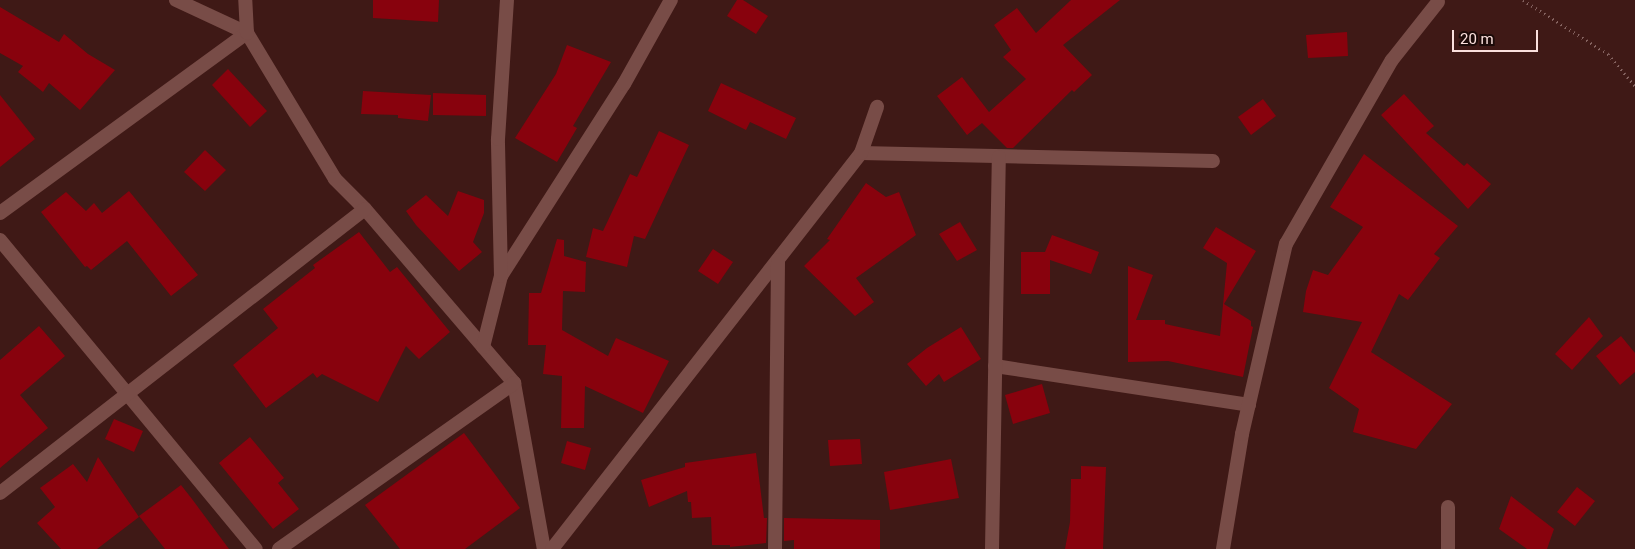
<!DOCTYPE html>
<style>
body{margin:0}
#map{position:relative;width:1635px;height:549px;overflow:hidden;background:#3f1916;font-family:Roboto,sans-serif}
div>[style]{position:absolute}
[style*='--x']{left:calc(var(--x)*1px);top:calc(var(--y)*1px);width:calc(var(--w)*1px);rotate:calc(var(--a)*1deg)}
.building>*{inset:0;background:#88020d}
.path>*{height:3px;margin-top:-1.5px;transform-origin:0;background:repeating-linear-gradient(90deg,#84625f 0 1px,transparent 0 5px)}
.minor>*{height:14px;margin:-7px;padding:0 7px;transform-origin:7px;border-radius:7px;background:#784c47}
span{translate:-50% -50%;white-space:nowrap;text-align:center;line-height:1.15;-webkit-text-stroke:4px #1b0a08;paint-order:stroke}
.scale{position:absolute;left:1452px;top:30px;width:86px;height:22px;box-sizing:border-box;border:2px solid #fbe0dd;border-top:0;padding-left:6px;font-size:15px;line-height:18px;white-space:nowrap;color:#fbe0dd;-webkit-text-stroke:4px #1b0a08;paint-order:stroke}
</style>
<div id="map">
<div class="building">
<i style="clip-path:polygon(373px 0,439px 0,438px 22px,373px 18px)"></i>
<i style="clip-path:polygon(737px 0,743px 0,768px 16px,756px 34px,727px 16px)"></i>
<i style="clip-path:polygon(1071px 0,1120px 0,1063px 45px,1092px 75px,1074px 92px,1072px 90px,1013px 148px,1007px 148px,982px 123px,967px 135px,937px 96px,962px 77px,989px 112px,1026px 79px,1003px 57px,1011px 50px,994px 25px,1017px 8px,1036px 33px)"></i>
<i style="clip-path:polygon(0 7px,59px 42px,64px 34px,88px 54px,115px 70px,80px 110px,49px 83px,43px 92px,18px 72px,23px 66px,0 53px)"></i>
<i style="clip-path:polygon(1347px 32px,1348px 56px,1308px 58px,1306px 35px)"></i>
<i style="clip-path:polygon(567px 45px,611px 62px,573px 126px,577px 128px,557px 162px,515px 138px,556px 74px)"></i>
<i style="clip-path:polygon(228px 69px,267px 111px,250px 127px,212px 85px)"></i>
<i style="clip-path:polygon(721px 83px,796px 118px,786px 139px,750px 122px,746px 130px,708px 111px)"></i>
<i style="clip-path:polygon(363px 91px,431px 95px,428px 121px,398px 118px,398px 115px,361px 114px)"></i>
<i style="clip-path:polygon(433px 93px,486px 95px,486px 116px,433px 115px)"></i>
<i style="clip-path:polygon(1404px 94px,1434px 126px,1426px 133px,1464px 166px,1467px 163px,1491px 184px,1468px 209px,1381px 115px)"></i>
<i style="clip-path:polygon(0 95px,35px 139px,0 167px)"></i>
<i style="clip-path:polygon(1263px 99px,1276px 116px,1251px 135px,1238px 117px)"></i>
<i style="clip-path:polygon(659px 131px,689px 145px,645px 239px,634px 236px,627px 267px,586px 257px,593px 228px,603px 231px,630px 174px,637px 177px)"></i>
<i style="clip-path:polygon(205px 150px,226px 170px,205px 191px,184px 172px)"></i>
<i style="clip-path:polygon(1364px 154px,1458px 226px,1434px 254px,1440px 258px,1408px 300px,1399px 294px,1371px 352px,1452px 404px,1416px 449px,1353px 432px,1359px 409px,1329px 388px,1362px 322px,1303px 312px,1306px 291px,1313px 270px,1328px 275px,1363px 227px,1330px 207px)"></i>
<i style="clip-path:polygon(866px 183px,886px 197px,899px 192px,916px 235px,856px 278px,874px 302px,855px 316px,804px 266px,830px 240px,827px 239px)"></i>
<i style="clip-path:polygon(129px 191px,198px 275px,171px 296px,127px 241px,91px 270px,87px 266px,85px 267px,41px 212px,66px 192px,86px 211px,94px 203px,102px 213px)"></i>
<i style="clip-path:polygon(458px 191px,484px 200px,484px 213px,473px 242px,482px 252px,459px 271px,416px 225px,406px 211px,426px 195px,448px 216px)"></i>
<i style="clip-path:polygon(960px 222px,977px 250px,957px 261px,939px 234px)"></i>
<i style="clip-path:polygon(1216px 227px,1256px 251px,1224px 304px,1251px 321px,1251px 326px,1253px 327px,1243px 377px,1168px 361px,1128px 362px,1128px 266px,1153px 275px,1136px 320px,1165px 320px,1165px 324px,1220px 336px,1227px 263px,1203px 248px)"></i>
<i style="clip-path:polygon(359px 232px,390px 272px,397px 267px,450px 332px,419px 359px,406px 346px,378px 402px,322px 374px,317px 378px,313px 373px,266px 408px,233px 365px,278px 328px,263px 309px,315px 268px,313px 265px)"></i>
<i style="clip-path:polygon(1052px 235px,1099px 252px,1091px 274px,1050px 260px,1050px 294px,1021px 294px,1021px 252px,1045px 252px)"></i>
<i style="clip-path:polygon(557px 239px,564px 240px,564px 256px,586px 262px,585px 292px,563px 291px,562px 330px,608px 356px,616px 338px,669px 361px,643px 413px,585px 386px,584px 428px,561px 428px,562px 376px,543px 374px,546px 345px,528px 345px,529px 293px,541px 293px)"></i>
<i style="clip-path:polygon(713px 249px,733px 262px,718px 284px,698px 271px)"></i>
<i style="clip-path:polygon(1589px 317px,1603px 336px,1572px 370px,1555px 354px)"></i>
<i style="clip-path:polygon(39px 326px,65px 356px,20px 395px,48px 428px,0 468px,0 360px)"></i>
<i style="clip-path:polygon(961px 327px,981px 359px,944px 382px,939px 374px,926px 386px,907px 364px,927px 348px)"></i>
<i style="clip-path:polygon(1621px 336px,1635px 353px,1635px 372px,1620px 385px,1596px 356px)"></i>
<i style="clip-path:polygon(1042px 384px,1050px 413px,1013px 424px,1005px 395px)"></i>
<i style="clip-path:polygon(114px 419px,143px 431px,134px 452px,105px 439px)"></i>
<i style="clip-path:polygon(464px 433px,520px 508px,465px 549px,400px 549px,365px 505px)"></i>
<i style="clip-path:polygon(250px 437px,284px 478px,278px 483px,299px 509px,273px 529px,219px 463px)"></i>
<i style="clip-path:polygon(860px 439px,862px 464px,830px 466px,828px 440px)"></i>
<i style="clip-path:polygon(567px 441px,591px 448px,585px 470px,561px 463px)"></i>
<i style="clip-path:polygon(756px 453px,764px 518px,767px 518px,766px 543px,730px 547px,730px 545px,712px 545px,711px 517px,692px 518px,691px 502px,688px 502px,687px 491px,649px 507px,641px 480px,685px 467px,685px 463px)"></i>
<i style="clip-path:polygon(98px 457px,139px 517px,97px 549px,61px 549px,37px 523px,55px 507px,40px 488px,73px 464px,87px 482px)"></i>
<i style="clip-path:polygon(951px 459px,959px 498px,890px 510px,884px 472px)"></i>
<i style="clip-path:polygon(1081px 466px,1106px 467px,1103px 549px,1065px 549px,1070px 522px,1071px 479px,1081px 479px)"></i>
<i style="clip-path:polygon(181px 485px,192px 499px,229px 549px,165px 549px,139px 516px)"></i>
<i style="clip-path:polygon(1577px 487px,1595px 501px,1575px 526px,1557px 512px)"></i>
<i style="clip-path:polygon(1511px 496px,1554px 529px,1547px 549px,1527px 549px,1499px 529px)"></i>
<i style="clip-path:polygon(784px 518px,880px 520px,880px 549px,794px 549px,794px 540px,784px 541px)"></i>
</div>
<div class="path">
<i style="--x:1523;--y:0;--w:101;--a:32.4"></i>
<i style="--x:1608;--y:54;--w:42;--a:49.8"></i>
</div>
<div class="minor">
<i style="--x:176;--y:0;--w:78;--a:24.9"></i>
<i style="--x:247;--y:33;--w:170;--a:58.9"></i>
<i style="--x:335;--y:179;--w:42;--a:45"></i>
<i style="--x:365;--y:209;--w:229;--a:49.4"></i>
<i style="--x:514;--y:383;--w:169;--a:79.8"></i>
<i style="--x:861;--y:153;--w:352;--a:1.3"></i>
<i style="--x:0;--y:213;--w:306;--a:-36.1"></i>
<i style="--x:247;--y:33;--w:33;--a:-93"></i>
<i style="--x:0;--y:240;--w:401;--a:50.4"></i>
<i style="--x:501;--y:276;--w:228;--a:-57.4"></i>
<i style="--x:624;--y:84;--w:96;--a:-60.8"></i>
<i style="--x:483;--y:347;--w:73;--a:-75.8"></i>
<i style="--x:501;--y:276;--w:137;--a:-91.3"></i>
<i style="--x:498;--y:139;--w:139;--a:-86.3"></i>
<i style="--x:995;--y:366;--w:257;--a:8.7"></i>
<i style="--x:0;--y:493;--w:462;--a:-37.9"></i>
<i style="--x:279;--y:549;--w:288;--a:-35.2"></i>
<i style="--x:552;--y:549;--w:502;--a:-52.03"></i>
<i style="--x:861;--y:153;--w:49;--a:-70.8"></i>
<i style="--x:775;--y:549;--w:289;--a:-89.4"></i>
<i style="--x:992;--y:549;--w:392;--a:-89"></i>
<i style="--x:1223;--y:549;--w:117;--a:-80.6"></i>
<i style="--x:1242;--y:434;--w:195;--a:-77"></i>
<i style="--x:1286;--y:244;--w:212;--a:-60.1"></i>
<i style="--x:1392;--y:60;--w:74;--a:-51.6"></i>
<i style="--x:1448;--y:549;--w:42;--a:-90"></i>
</div>
<div class="scale">20 m</div>
</div>
